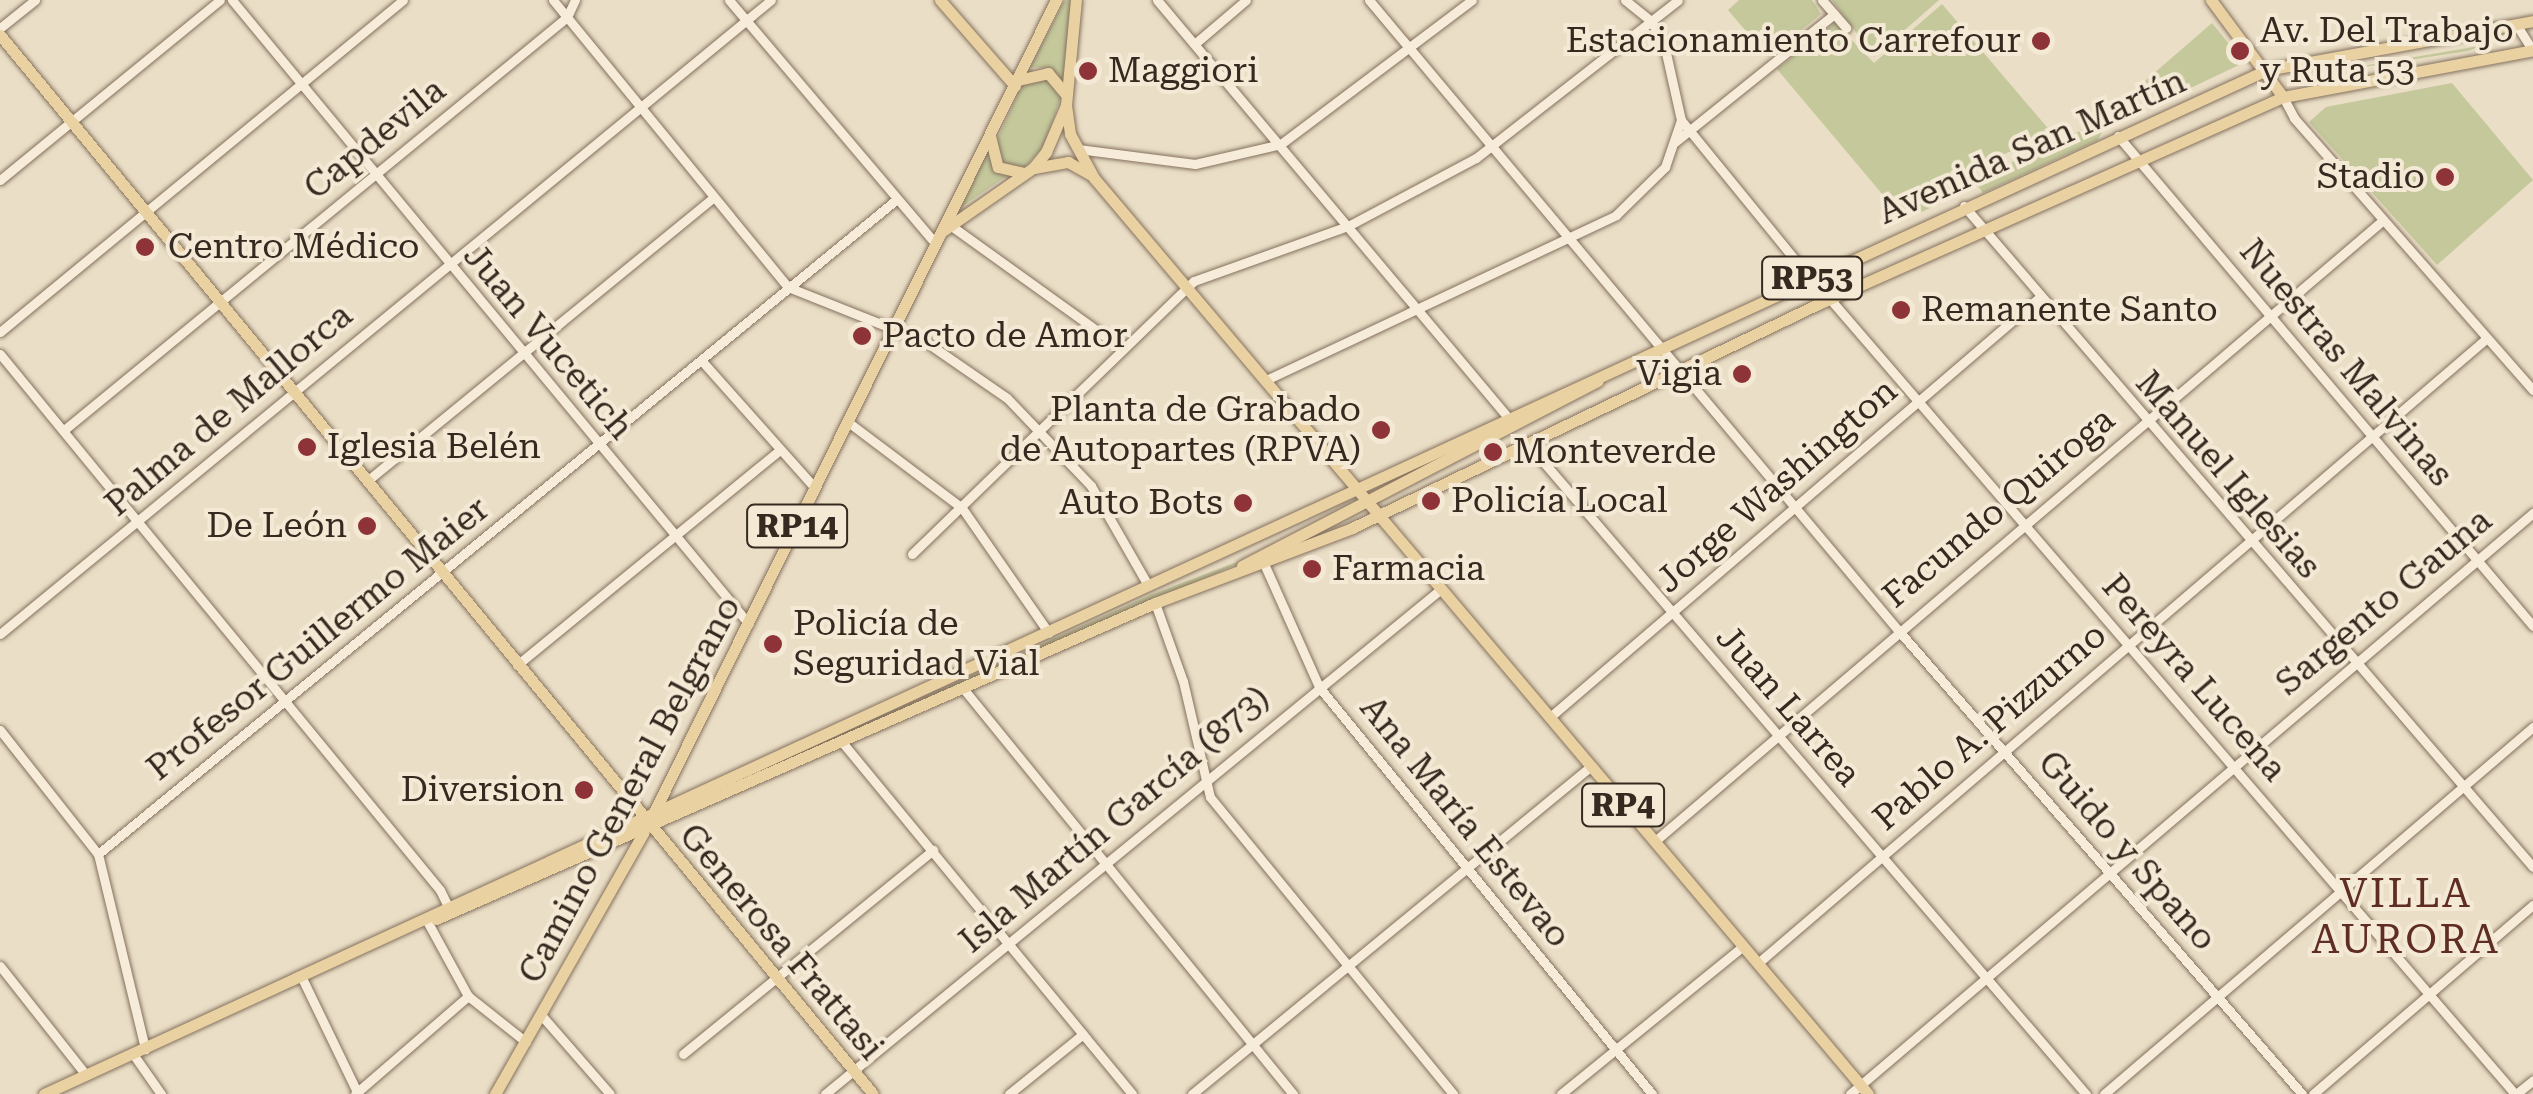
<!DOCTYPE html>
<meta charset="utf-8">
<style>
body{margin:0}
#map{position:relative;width:2533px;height:1094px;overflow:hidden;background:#eadec6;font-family:"Roboto Serif",serif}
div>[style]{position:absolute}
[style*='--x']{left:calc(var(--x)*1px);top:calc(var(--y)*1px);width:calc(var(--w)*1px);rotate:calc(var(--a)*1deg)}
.green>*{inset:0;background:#c4c89b}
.roads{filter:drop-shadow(0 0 2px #84715e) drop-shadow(0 0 2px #84715e)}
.minor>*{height:9px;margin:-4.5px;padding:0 4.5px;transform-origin:4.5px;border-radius:4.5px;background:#f6ecd9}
.major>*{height:11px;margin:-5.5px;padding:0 5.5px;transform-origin:5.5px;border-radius:5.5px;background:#ead1a2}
.dots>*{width:28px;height:28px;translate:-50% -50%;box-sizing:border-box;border:5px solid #f3e9d5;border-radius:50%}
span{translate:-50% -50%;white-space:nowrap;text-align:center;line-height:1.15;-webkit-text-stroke:8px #f3e9d5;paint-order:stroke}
.shield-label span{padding:2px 8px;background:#f3e9d5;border:2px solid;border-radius:8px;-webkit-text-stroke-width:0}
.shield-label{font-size:32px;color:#362a20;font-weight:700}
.poi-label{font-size:35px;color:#362a20}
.left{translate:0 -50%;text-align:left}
.right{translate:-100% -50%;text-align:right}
.street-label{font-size:35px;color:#362a20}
.quarter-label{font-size:40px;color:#5f2d23;letter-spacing:2.5px}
</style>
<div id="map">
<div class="green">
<i style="clip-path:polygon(1065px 0,1071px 0,1064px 81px,1047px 68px,1030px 67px)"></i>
<i style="clip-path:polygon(1739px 0,1812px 0,1821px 14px,1768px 57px,1728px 10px)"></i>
<i style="clip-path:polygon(1832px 0,1939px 0,1874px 57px)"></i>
<i style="clip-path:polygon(1942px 4px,2052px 133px,1959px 174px,1952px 198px,1904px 220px,1777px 69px,1835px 23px,1874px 63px)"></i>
<i style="clip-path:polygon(2212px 23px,2242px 60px,2239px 65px,2161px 102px,2145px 81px)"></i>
<i style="clip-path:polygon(2499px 39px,2468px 51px,2298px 77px,2473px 47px)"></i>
<i style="clip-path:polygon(1047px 77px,1062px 94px,1044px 146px,1023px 169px,1003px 164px,995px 144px,1023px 83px)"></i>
<i style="clip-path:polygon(2452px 83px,2533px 180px,2437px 265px,2309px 122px,2326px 107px)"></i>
<i style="clip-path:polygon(2095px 124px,2104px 128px,2098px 140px,1983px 193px,1978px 186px,1960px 194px,1962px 185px)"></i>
<i style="clip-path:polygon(984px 154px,1008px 175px,960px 208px,958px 205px)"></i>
<i style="clip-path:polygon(1245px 559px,1244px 561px,659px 817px,1150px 595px)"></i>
</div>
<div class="roads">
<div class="minor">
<i style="--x:232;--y:0;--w:810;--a:50.36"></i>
<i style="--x:553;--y:0;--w:371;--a:50.7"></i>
<i style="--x:788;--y:287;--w:149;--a:21.7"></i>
<i style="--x:926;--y:342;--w:98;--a:34.7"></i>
<i style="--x:1007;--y:398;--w:122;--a:46.3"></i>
<i style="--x:1091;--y:486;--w:114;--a:60.1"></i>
<i style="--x:729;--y:0;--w:319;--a:49.7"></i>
<i style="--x:1157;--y:0;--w:542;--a:49.94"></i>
<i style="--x:1369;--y:0;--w:823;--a:49.98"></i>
<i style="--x:1898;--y:630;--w:615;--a:48.95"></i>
<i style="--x:1625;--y:0;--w:33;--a:39"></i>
<i style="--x:1651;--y:21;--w:26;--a:61"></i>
<i style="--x:1664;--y:44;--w:78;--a:77.4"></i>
<i style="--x:1681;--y:120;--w:204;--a:50.8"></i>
<i style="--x:1822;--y:0;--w:37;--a:49"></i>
<i style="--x:2516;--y:24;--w:32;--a:58"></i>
<i style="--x:0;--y:28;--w:45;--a:-38.7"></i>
<i style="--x:1198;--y:41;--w:63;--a:-40.5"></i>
<i style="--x:2283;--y:97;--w:24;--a:62"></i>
<i style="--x:2294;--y:118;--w:362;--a:48.7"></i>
<i style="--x:2118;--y:136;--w:642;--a:49.74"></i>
<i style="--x:1675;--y:142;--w:204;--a:-38.8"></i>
<i style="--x:1078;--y:149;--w:118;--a:7.3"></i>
<i style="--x:1195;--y:164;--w:88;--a:-13.1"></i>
<i style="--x:1281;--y:144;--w:239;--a:-37"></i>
<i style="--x:0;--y:180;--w:284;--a:-39.3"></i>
<i style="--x:1964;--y:206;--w:872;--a:49.28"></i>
<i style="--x:950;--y:225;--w:211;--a:35.7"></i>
<i style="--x:1830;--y:299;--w:1049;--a:49.25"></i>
<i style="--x:0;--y:332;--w:522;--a:-39.48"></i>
<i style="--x:0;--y:354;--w:693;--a:50.62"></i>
<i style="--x:440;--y:890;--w:25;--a:64"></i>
<i style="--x:701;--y:360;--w:171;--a:48.3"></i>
<i style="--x:1266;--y:380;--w:387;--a:-25.2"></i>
<i style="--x:1616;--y:215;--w:69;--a:-44.4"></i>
<i style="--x:1665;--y:167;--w:50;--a:-71.2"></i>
<i style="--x:848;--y:422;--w:143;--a:37"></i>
<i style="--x:962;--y:508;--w:152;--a:55.2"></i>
<i style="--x:64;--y:430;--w:651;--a:-39.39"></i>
<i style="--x:567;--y:17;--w:19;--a:-65"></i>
<i style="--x:1528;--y:444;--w:857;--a:49.36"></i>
<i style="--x:367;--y:481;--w:447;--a:-39.3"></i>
<i style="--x:912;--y:554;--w:392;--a:-44.1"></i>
<i style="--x:1194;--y:281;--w:164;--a:-19.7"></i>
<i style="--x:1348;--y:226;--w:145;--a:-28"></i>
<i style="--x:1476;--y:158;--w:256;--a:-38"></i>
<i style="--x:1265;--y:566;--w:133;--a:65.9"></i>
<i style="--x:1319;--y:687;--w:526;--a:50.71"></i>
<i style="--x:1155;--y:603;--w:83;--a:70.3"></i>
<i style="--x:1183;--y:681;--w:119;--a:76.9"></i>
<i style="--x:1210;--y:797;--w:384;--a:50.7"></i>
<i style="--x:0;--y:634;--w:998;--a:-39.43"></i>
<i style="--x:517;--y:665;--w:338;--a:-39.3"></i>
<i style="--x:962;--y:687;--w:525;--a:50.88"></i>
<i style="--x:1550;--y:717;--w:645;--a:-40.6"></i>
<i style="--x:0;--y:730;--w:158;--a:51.7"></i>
<i style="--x:98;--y:854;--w:201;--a:76.4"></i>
<i style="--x:842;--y:742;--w:456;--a:50.5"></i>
<i style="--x:1655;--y:841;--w:957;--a:-40.46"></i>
<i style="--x:98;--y:854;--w:1032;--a:-39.34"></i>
<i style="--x:427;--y:921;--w:85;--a:61.3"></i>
<i style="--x:468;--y:996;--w:74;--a:38.4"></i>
<i style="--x:1758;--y:963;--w:960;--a:-40.61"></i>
<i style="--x:0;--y:966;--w:139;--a:51.7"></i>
<i style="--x:302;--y:978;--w:129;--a:64.2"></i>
<i style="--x:542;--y:1016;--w:103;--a:48.9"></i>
<i style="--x:133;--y:1054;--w:49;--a:55"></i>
<i style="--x:683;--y:1054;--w:323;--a:-39.2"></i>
<i style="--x:355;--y:1094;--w:150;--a:-40.9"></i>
<i style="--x:825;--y:1094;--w:797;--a:-39.35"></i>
<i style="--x:1009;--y:1094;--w:95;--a:-39"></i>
<i style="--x:1192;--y:1094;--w:515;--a:-39.41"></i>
<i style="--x:1561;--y:1094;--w:235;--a:-39.1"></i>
<i style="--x:1850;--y:1094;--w:897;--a:-40.39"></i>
<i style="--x:2104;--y:1094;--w:565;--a:-40.55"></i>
<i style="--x:2313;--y:1094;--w:290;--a:-40.7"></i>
<i style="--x:2516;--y:1094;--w:22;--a:-39"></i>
</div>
<div class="major">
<i style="--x:940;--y:0;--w:114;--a:48.9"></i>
<i style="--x:2211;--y:0;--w:121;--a:53.4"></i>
<i style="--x:0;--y:35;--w:1372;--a:50.5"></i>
<i style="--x:1018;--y:80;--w:31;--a:-13"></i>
<i style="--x:1048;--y:73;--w:26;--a:50"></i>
<i style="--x:1066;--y:105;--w:29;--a:82"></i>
<i style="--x:1070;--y:134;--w:50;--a:61.4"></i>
<i style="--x:1094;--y:178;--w:1199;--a:49.8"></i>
<i style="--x:990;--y:136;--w:32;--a:76"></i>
<i style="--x:998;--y:167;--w:26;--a:13"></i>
<i style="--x:1034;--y:168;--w:35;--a:-10"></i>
<i style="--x:1068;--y:162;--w:26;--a:29"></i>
<i style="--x:944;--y:230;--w:108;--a:-34.9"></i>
<i style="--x:1033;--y:168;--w:21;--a:-51"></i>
<i style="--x:1046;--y:152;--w:51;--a:-66.9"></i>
<i style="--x:1066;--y:105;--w:105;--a:-84.6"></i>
<i style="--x:1242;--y:566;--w:401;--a:-27.5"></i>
<i style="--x:652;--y:816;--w:911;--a:-63.66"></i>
<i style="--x:436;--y:919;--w:785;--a:-23.73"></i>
<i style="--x:1155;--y:603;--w:211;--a:-20.8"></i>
<i style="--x:1352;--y:528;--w:515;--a:-25.67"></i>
<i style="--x:1816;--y:305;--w:511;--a:-24.01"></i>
<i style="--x:2283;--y:97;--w:254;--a:-10.6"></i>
<i style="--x:44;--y:1094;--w:2447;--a:-24.74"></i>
<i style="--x:2266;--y:70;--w:271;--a:-10.4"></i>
<i style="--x:495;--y:1094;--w:301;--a:-60.4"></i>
</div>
</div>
<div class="dots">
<i style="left:2041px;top:41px;background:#8e3337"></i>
<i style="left:2240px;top:51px;background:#8e3337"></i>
<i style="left:1088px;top:71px;background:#8e3337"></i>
<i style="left:2445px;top:177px;background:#8e3337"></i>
<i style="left:145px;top:247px;background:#8e3337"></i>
<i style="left:1901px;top:310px;background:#8e3337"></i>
<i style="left:862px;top:336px;background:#8e3337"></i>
<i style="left:1742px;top:374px;background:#8e3337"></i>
<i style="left:1381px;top:430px;background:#8e3337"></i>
<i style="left:307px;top:447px;background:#8e3337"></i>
<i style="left:1493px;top:452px;background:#8e3337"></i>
<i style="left:1431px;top:501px;background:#8e3337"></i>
<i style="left:1243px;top:503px;background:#8e3337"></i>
<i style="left:367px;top:526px;background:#8e3337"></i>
<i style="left:1312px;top:569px;background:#8e3337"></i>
<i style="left:773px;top:644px;background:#8e3337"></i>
<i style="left:584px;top:790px;background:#8e3337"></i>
</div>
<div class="shield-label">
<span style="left:1812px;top:278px">RP53</span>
<span style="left:797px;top:526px">RP14</span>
<span style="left:1623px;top:805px">RP4</span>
</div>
<div class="poi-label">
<span class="left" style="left:2260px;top:51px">Av. Del Trabajo<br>y Ruta 53</span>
<span class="right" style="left:2021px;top:41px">Estacionamiento Carrefour</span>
<span class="left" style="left:1108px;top:71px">Maggiori</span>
<span class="right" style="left:2425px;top:177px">Stadio</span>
<span class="left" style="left:168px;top:247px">Centro Médico</span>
<span class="left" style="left:1921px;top:310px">Remanente Santo</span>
<span class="left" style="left:882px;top:336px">Pacto de Amor</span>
<span class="right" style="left:1722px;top:374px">Vigia</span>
<span class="right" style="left:1361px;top:430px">Planta de Grabado<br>de Autopartes (RPVA)</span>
<span class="left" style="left:327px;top:447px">Iglesia Belén</span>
<span class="left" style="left:1513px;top:452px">Monteverde</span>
<span class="left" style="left:1451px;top:501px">Policía Local</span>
<span class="right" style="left:1223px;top:503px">Auto Bots</span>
<span class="right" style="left:347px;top:526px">De León</span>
<span class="left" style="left:1332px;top:569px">Farmacia</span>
<span class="left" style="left:793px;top:644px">Policía de<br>Seguridad Vial</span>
<span class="right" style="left:564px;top:790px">Diversion</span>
</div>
<div class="street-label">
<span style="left:375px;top:139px;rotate:-39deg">Capdevila</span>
<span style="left:2032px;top:147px;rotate:-24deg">Avenida San Martín</span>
<span style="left:548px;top:342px;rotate:50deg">Juan Vucetich</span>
<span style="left:2346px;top:363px;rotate:50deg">Nuestras Malvinas</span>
<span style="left:229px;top:410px;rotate:-40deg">Palma de Mallorca</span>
<span style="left:2228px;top:475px;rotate:49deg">Manuel Iglesias</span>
<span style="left:1777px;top:486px;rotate:-41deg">Jorge Washington</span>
<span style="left:1999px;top:508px;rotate:-40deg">Facundo Quiroga</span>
<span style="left:2384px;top:602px;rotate:-40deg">Sargento Gauna</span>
<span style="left:318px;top:639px;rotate:-39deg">Profesor Guillermo Maier</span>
<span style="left:2194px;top:678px;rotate:49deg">Pereyra Lucena</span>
<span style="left:1788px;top:706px;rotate:49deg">Juan Larrea</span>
<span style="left:1990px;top:727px;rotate:-41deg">Pablo A. Pizzurno</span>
<span style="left:630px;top:790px;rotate:-62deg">Camino General Belgrano</span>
<span style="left:1115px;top:820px;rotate:-40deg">Isla Martín García (873)</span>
<span style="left:1465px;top:822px;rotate:51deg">Ana María Estevao</span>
<span style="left:2127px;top:851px;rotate:49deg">Guido y Spano</span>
<span style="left:781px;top:942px;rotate:50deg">Generosa Frattasi</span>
</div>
<div class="quarter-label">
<span style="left:2406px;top:917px">VILLA<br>AURORA</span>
</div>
</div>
